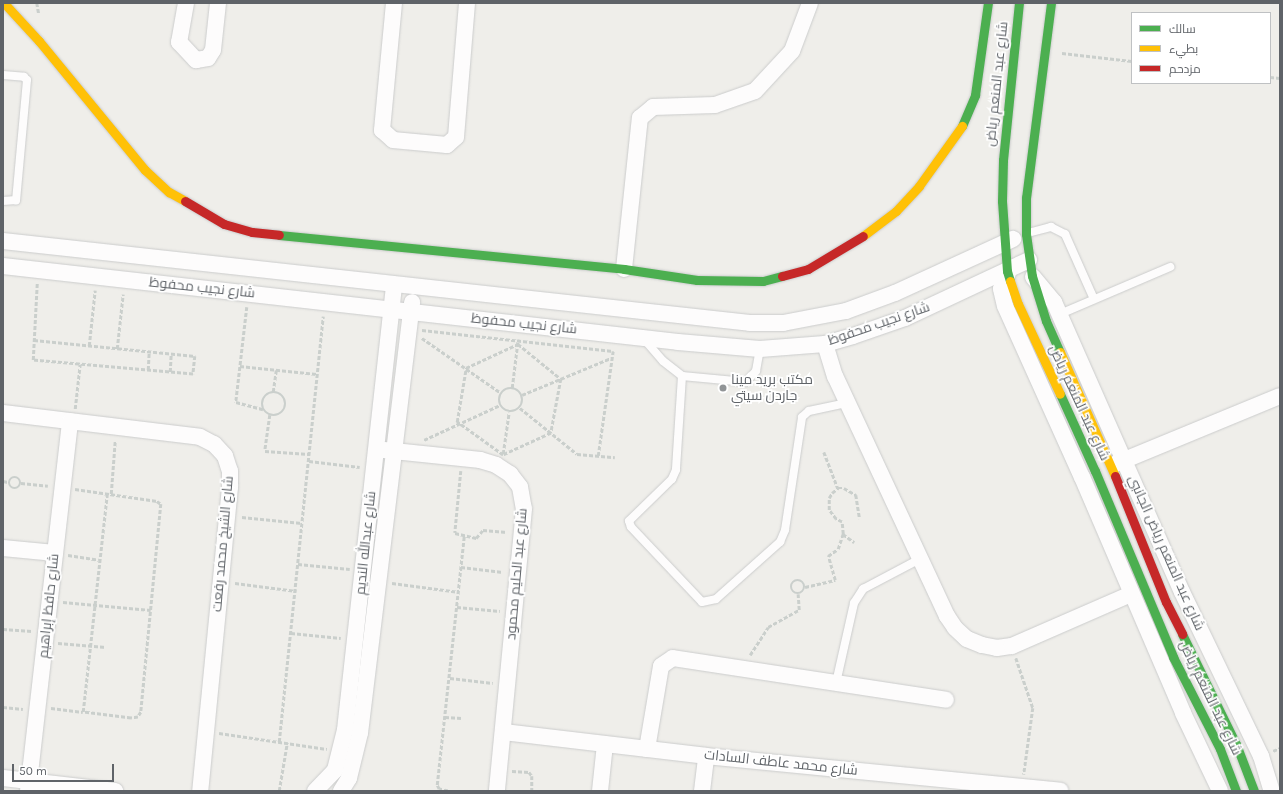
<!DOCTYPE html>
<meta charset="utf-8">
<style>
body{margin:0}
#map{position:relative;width:1283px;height:794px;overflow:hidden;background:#efeeea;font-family:Karla,Cairo,sans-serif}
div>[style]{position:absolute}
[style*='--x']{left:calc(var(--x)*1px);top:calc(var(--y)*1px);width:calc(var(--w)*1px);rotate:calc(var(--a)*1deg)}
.path>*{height:2.5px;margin-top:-1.25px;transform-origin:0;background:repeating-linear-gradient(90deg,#cacfcc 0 4px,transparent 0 6px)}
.path>.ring{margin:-1.25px;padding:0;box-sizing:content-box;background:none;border:2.5px solid #cacfcc;border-radius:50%}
.roads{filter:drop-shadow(0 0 1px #cbcccc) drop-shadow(0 0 1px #cbcccc)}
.lane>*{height:8px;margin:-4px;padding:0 4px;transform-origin:4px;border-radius:4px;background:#fdfcfc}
.street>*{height:16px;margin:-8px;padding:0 8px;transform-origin:8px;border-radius:8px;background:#fdfcfc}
.fast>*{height:9px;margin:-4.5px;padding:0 4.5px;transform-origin:4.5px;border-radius:4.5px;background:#4caf50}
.slow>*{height:9px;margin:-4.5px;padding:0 4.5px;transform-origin:4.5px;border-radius:4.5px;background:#ffc107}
.jam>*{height:9px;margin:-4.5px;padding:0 4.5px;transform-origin:4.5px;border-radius:4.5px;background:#c62828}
.dots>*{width:11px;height:11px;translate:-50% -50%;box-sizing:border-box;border:2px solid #fff;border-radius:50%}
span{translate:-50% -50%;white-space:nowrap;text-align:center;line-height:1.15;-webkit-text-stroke:3.5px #fff;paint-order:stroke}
.street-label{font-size:14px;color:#5f6368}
.poi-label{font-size:14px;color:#5f6368}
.left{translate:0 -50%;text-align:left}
.frame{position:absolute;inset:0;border:4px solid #5f6368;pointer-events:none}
.legend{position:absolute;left:1131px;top:12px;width:140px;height:72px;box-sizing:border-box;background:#fff;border:1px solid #bfc1c3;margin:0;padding:5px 7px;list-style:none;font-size:12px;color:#5f6368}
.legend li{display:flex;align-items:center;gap:8px;height:20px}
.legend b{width:20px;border:1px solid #bfc1c3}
.scale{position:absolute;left:12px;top:764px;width:102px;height:18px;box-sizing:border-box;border:2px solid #5f6368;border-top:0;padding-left:5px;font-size:12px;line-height:14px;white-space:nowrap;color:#5f6368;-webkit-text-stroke:3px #fff;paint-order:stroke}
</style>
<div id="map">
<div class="path">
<i style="--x:37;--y:3;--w:11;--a:80"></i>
<i style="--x:1062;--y:53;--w:70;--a:6.5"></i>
<i style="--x:1270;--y:77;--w:10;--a:6"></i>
<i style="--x:247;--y:307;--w:96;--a:96.6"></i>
<i style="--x:236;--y:402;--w:28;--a:15"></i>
<i style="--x:422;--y:330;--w:192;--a:6.3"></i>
<i style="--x:422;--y:338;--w:96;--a:34.8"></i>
<i style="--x:34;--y:340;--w:162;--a:5.7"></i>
<i style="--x:195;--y:356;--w:18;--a:96"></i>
<i style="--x:193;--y:374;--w:161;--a:-175"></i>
<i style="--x:33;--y:360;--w:77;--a:-87"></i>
<i style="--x:518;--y:344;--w:55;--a:39.1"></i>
<i style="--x:561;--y:379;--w:55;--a:100.5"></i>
<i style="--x:551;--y:433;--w:53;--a:155.4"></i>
<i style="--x:503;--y:455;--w:57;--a:-144.3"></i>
<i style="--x:457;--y:422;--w:55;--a:-80.5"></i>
<i style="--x:466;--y:368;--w:57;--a:-24.8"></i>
<i style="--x:89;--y:346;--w:56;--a:-83.9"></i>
<i style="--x:117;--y:349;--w:55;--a:-83.8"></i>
<i style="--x:240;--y:366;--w:77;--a:5.9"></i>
<i style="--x:148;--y:370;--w:18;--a:-87"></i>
<i style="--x:170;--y:372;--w:17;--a:-87"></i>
<i style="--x:512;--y:388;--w:49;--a:-83"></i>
<i class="ring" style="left:499px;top:388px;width:21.5px;height:21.5px"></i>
<i style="--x:273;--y:392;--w:22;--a:-82"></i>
<i class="ring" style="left:262px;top:392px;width:21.5px;height:21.5px"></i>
<i style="--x:522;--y:395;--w:96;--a:-22.6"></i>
<i style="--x:520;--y:408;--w:73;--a:38.9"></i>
<i style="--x:577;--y:454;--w:38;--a:5"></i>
<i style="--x:75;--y:409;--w:45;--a:-83.7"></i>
<i style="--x:270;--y:415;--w:36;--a:98"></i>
<i style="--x:265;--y:451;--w:44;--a:3.9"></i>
<i style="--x:424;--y:440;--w:84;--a:-24.7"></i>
<i style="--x:824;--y:452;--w:39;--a:69"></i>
<i style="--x:503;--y:454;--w:42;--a:-81.9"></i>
<i style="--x:598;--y:456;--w:106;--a:-81.9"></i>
<i style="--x:309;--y:461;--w:51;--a:6.7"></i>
<i style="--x:461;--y:471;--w:62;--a:95.5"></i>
<i style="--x:455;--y:533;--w:22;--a:13"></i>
<i style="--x:476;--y:538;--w:11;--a:-49"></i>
<i style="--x:483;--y:530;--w:24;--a:5"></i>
<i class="ring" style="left:9px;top:477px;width:9.5px;height:9.5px"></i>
<i style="--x:3;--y:481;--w:5;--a:11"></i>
<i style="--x:21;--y:483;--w:27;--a:6"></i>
<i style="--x:75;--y:489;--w:83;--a:8.3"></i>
<i style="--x:157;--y:501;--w:5;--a:37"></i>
<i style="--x:161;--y:504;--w:209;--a:95.5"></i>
<i style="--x:141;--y:712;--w:6;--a:121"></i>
<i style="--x:138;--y:717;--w:7;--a:172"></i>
<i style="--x:131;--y:718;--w:48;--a:-172.9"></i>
<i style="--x:111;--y:494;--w:53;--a:-85.7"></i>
<i style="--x:242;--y:517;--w:60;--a:5.7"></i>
<i style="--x:843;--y:534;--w:14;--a:36"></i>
<i style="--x:68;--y:555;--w:31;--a:9"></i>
<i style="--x:298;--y:564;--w:52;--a:5.5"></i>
<i style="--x:461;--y:567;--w:42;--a:6.8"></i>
<i class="ring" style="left:791px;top:580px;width:11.5px;height:11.5px"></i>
<i style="--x:235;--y:583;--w:62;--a:7.5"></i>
<i style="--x:392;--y:583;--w:68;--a:7.7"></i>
<i style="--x:805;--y:587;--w:31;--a:-13"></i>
<i style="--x:835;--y:580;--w:25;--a:-106"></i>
<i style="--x:828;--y:556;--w:12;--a:-35"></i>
<i style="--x:838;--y:549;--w:16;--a:-72"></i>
<i style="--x:843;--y:534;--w:12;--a:-95"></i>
<i style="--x:842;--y:522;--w:7;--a:-153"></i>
<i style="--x:836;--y:519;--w:11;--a:-128"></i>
<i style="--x:829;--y:510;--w:12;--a:-90"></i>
<i style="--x:829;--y:498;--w:6;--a:-59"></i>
<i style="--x:832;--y:493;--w:8;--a:-40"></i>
<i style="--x:838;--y:488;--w:6;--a:0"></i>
<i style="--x:844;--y:488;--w:14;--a:30"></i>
<i style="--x:856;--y:495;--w:24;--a:81"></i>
<i style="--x:63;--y:602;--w:88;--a:5.2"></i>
<i style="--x:457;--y:607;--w:43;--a:5.3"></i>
<i style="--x:3;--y:629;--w:29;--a:4"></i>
<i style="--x:291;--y:633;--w:50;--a:5.7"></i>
<i style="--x:58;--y:643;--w:48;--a:4.8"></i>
<i style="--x:750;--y:655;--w:33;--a:-57"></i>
<i style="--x:768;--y:627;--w:35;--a:-29"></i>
<i style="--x:799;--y:610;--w:16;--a:-94"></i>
<i style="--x:1016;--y:658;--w:53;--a:71.2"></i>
<i style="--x:1033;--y:708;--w:67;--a:97.8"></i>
<i style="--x:450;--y:678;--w:43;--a:6.6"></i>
<i style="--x:3;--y:707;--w:20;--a:6"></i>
<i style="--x:51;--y:708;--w:32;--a:7"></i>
<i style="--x:83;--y:712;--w:220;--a:-83.7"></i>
<i style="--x:445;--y:717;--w:17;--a:3"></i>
<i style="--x:219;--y:733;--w:109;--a:8.4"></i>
<i style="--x:279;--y:742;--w:428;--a:-84.1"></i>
<i style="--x:1273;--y:751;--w:8;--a:-23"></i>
<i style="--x:512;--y:771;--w:17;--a:3"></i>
<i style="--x:529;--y:772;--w:5;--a:53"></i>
<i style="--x:532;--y:776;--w:15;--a:90"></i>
<i style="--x:279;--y:791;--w:49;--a:-80.5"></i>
<i style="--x:448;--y:791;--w:9;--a:-167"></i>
<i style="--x:439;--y:789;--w:4;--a:-117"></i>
<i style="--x:437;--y:785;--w:250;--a:-83.8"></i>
</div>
<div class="roads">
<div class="lane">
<i style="--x:3;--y:75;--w:21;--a:5"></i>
<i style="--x:24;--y:77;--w:4;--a:45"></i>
<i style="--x:27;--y:80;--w:121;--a:95.2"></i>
<i style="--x:16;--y:200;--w:13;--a:176"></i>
<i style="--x:1028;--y:233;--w:24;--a:-15"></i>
<i style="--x:1051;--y:227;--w:16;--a:27"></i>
<i style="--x:1065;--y:234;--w:71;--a:66"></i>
<i style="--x:1060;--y:314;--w:120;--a:-23.1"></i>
<i style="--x:643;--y:338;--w:30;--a:49"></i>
<i style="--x:663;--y:361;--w:24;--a:38"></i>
<i style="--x:682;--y:376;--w:64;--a:5.4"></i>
<i style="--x:746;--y:382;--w:15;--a:-48"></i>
<i style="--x:756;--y:371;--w:22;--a:-80"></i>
<i style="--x:682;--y:376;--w:94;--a:93.7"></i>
<i style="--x:676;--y:470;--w:10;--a:114"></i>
<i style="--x:672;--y:479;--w:60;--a:135.7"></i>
<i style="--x:629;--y:521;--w:6;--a:72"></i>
<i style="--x:631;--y:527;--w:103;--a:46.6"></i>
<i style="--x:702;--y:602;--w:14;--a:-12"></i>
<i style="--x:716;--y:599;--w:86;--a:-41.7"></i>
<i style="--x:780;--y:542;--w:13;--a:-67"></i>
<i style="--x:785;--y:530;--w:114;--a:-81.4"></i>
<i style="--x:802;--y:417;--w:9;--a:-41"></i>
<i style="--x:809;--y:411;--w:39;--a:-12"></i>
<i style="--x:836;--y:683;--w:82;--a:-77.3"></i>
<i style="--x:854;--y:603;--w:17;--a:-57"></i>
<i style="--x:863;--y:589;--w:64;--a:-27.8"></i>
</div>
<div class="street">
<i style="--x:186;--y:3;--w:40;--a:100"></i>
<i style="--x:179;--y:42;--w:25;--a:47"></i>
<i style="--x:196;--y:60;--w:12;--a:-9"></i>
<i style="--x:208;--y:58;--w:9;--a:-58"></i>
<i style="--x:213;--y:50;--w:47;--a:-83.9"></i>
<i style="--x:394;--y:3;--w:128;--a:95.4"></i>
<i style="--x:382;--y:130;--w:15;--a:42"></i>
<i style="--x:393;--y:140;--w:54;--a:5.3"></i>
<i style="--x:447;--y:145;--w:12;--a:-42"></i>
<i style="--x:456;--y:137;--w:134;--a:-85.3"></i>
<i style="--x:3;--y:241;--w:751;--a:6.26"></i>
<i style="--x:750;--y:323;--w:33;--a:0"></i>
<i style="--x:783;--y:323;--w:64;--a:-10.8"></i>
<i style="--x:846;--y:311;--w:52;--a:-20.2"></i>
<i style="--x:895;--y:293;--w:130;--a:-24.6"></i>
<i style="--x:3;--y:266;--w:679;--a:6.42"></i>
<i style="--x:678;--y:342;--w:82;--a:4.9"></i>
<i style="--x:760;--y:349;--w:65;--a:-4.4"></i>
<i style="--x:825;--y:344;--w:29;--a:-16"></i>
<i style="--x:853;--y:336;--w:55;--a:-19.1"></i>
<i style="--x:905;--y:318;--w:137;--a:-25.1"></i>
<i style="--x:624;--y:269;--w:152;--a:-84"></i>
<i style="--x:640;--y:118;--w:17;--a:-40"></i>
<i style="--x:653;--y:107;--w:62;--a:-1.8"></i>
<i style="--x:715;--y:105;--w:42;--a:-19.3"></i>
<i style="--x:755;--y:91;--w:54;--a:-47.2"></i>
<i style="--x:792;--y:51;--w:51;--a:-69.4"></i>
<i style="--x:1008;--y:273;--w:17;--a:114"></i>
<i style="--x:1001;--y:289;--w:17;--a:77"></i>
<i style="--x:1005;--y:306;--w:188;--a:65.8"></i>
<i style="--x:1082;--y:477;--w:257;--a:66.8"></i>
<i style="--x:1183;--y:713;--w:86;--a:64.6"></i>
<i style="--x:1033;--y:277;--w:33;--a:50"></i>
<i style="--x:1054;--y:302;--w:317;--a:66.2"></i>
<i style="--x:1182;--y:592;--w:182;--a:64.3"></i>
<i style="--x:1261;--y:756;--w:37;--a:73"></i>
<i style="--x:825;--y:344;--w:34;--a:73"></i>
<i style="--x:835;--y:376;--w:265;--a:65"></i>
<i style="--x:947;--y:616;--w:14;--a:56"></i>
<i style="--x:955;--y:628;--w:16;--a:43"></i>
<i style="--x:967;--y:639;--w:16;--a:22"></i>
<i style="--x:982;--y:645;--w:15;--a:11"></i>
<i style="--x:997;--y:648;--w:15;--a:-8"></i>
<i style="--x:1012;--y:646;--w:130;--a:-23.6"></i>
<i style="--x:3;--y:413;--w:198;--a:6.9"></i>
<i style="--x:200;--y:437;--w:16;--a:27"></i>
<i style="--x:214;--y:444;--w:16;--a:47"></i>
<i style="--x:225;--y:456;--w:16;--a:72"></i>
<i style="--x:230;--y:471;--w:16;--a:90"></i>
<i style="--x:230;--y:487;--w:305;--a:95.6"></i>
<i style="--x:384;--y:450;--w:97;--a:5.9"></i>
<i style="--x:480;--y:460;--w:17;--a:17"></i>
<i style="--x:496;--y:465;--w:17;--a:33"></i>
<i style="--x:510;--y:474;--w:16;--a:52"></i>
<i style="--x:520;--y:487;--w:22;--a:80"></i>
<i style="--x:524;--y:509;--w:283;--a:95.5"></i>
<i style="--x:1115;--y:464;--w:178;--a:-22.4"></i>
<i style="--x:3;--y:548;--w:52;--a:5.5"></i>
<i style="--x:503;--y:732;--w:204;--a:6.7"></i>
<i style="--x:706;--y:756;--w:356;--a:5.6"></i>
<i style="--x:647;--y:749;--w:84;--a:-80.4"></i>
<i style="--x:661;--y:666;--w:14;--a:-34"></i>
<i style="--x:673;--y:658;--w:276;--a:8.7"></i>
<i style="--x:3;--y:778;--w:113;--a:6.6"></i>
<i style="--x:28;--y:791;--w:372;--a:-83.5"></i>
<i style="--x:315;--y:791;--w:29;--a:-46"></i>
<i style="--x:335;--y:770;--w:41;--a:-76"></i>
<i style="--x:345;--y:730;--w:448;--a:-83.7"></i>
<i style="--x:341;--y:791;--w:15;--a:-58"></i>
<i style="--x:349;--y:778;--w:46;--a:-76.3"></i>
<i style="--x:360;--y:733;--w:434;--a:-83.1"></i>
<i style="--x:600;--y:791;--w:47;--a:-83.9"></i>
<i style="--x:702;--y:791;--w:35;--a:-83"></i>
</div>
<div class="fast">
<i style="--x:1051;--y:3;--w:197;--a:97.3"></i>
<i style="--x:1026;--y:198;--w:36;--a:90"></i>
<i style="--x:1026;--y:234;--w:42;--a:81.9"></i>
<i style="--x:1032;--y:276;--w:47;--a:72.7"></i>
<i style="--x:1046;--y:321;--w:34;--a:66"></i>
<i style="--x:962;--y:126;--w:34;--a:-67"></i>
<i style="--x:975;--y:95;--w:93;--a:-82"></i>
<i style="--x:279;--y:235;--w:347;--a:5.6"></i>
<i style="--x:624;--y:269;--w:74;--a:8.6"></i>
<i style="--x:697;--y:280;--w:66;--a:0.9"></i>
<i style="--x:763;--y:281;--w:20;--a:-15"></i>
<i style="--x:1010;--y:281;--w:10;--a:-107"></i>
<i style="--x:1007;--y:271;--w:70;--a:-94.1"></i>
<i style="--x:1002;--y:201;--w:41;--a:-88.6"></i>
<i style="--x:1003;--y:160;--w:158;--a:-84.2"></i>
<i style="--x:1060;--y:394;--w:85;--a:65.6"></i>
<i style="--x:1095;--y:471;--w:202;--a:67.2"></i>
<i style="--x:1173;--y:657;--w:103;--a:62.9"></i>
<i style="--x:1220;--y:749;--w:45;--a:69.1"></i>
<i style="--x:1182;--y:634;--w:123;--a:63.9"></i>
<i style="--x:1236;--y:744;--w:50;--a:69"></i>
</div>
<div class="slow">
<i style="--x:4;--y:3;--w:52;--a:47.4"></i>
<i style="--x:39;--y:41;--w:167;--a:50.6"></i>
<i style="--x:145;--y:170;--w:33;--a:43"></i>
<i style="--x:169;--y:192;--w:18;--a:29"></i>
<i style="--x:863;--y:236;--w:41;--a:-37.1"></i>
<i style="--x:896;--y:211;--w:34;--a:-47"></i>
<i style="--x:919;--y:186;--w:74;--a:-54.4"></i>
<i style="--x:1010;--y:281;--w:24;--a:71"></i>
<i style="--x:1018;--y:304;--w:99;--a:65"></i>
<i style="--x:1060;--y:352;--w:136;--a:66.1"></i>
</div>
<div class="jam">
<i style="--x:185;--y:201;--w:45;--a:30.5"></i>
<i style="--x:224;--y:224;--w:29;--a:16"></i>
<i style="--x:252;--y:232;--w:27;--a:6"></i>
<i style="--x:782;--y:276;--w:27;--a:-15"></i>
<i style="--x:808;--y:269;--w:64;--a:-31"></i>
<i style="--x:1115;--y:476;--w:136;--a:68"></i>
<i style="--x:1166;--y:602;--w:36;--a:63"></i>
</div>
</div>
<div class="dots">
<i style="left:723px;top:388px;background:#919496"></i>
</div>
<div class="street-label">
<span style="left:997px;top:84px;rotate:-84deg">شارع عبد المنعم رياض</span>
<span style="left:202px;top:288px;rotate:6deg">شارع نجيب محفوظ</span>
<span style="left:524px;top:324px;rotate:6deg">شارع نجيب محفوظ</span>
<span style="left:879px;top:324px;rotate:-19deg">شارع نجيب محفوظ</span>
<span style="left:1079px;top:403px;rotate:65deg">شارع عبد المنعم رياض</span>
<span style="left:366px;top:543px;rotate:-84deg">شارع عبدالله النديم</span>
<span style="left:223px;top:544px;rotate:-85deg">شارع الشيخ محمد رفعت</span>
<span style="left:1166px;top:553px;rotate:66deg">شارع عبد المنعم رياض الجانبي</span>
<span style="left:517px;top:574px;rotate:-85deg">شارع عبد الحليم محمود</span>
<span style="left:49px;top:606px;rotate:-84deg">شارع حافظ إبراهيم</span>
<span style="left:1210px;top:698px;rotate:64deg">شارع عبد المنعم رياض</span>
<span style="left:781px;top:763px;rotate:6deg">شارع محمد عاطف السادات</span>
</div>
<div class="poi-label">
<span class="left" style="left:731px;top:388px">مكتب بريد مينا<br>جاردن سيتي</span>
</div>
<div class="frame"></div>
<ul class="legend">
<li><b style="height:5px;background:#4caf50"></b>سالك</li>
<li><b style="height:5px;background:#ffc107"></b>بطيء</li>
<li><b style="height:5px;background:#c62828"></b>مزدحم</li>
</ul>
<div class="scale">50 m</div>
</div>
